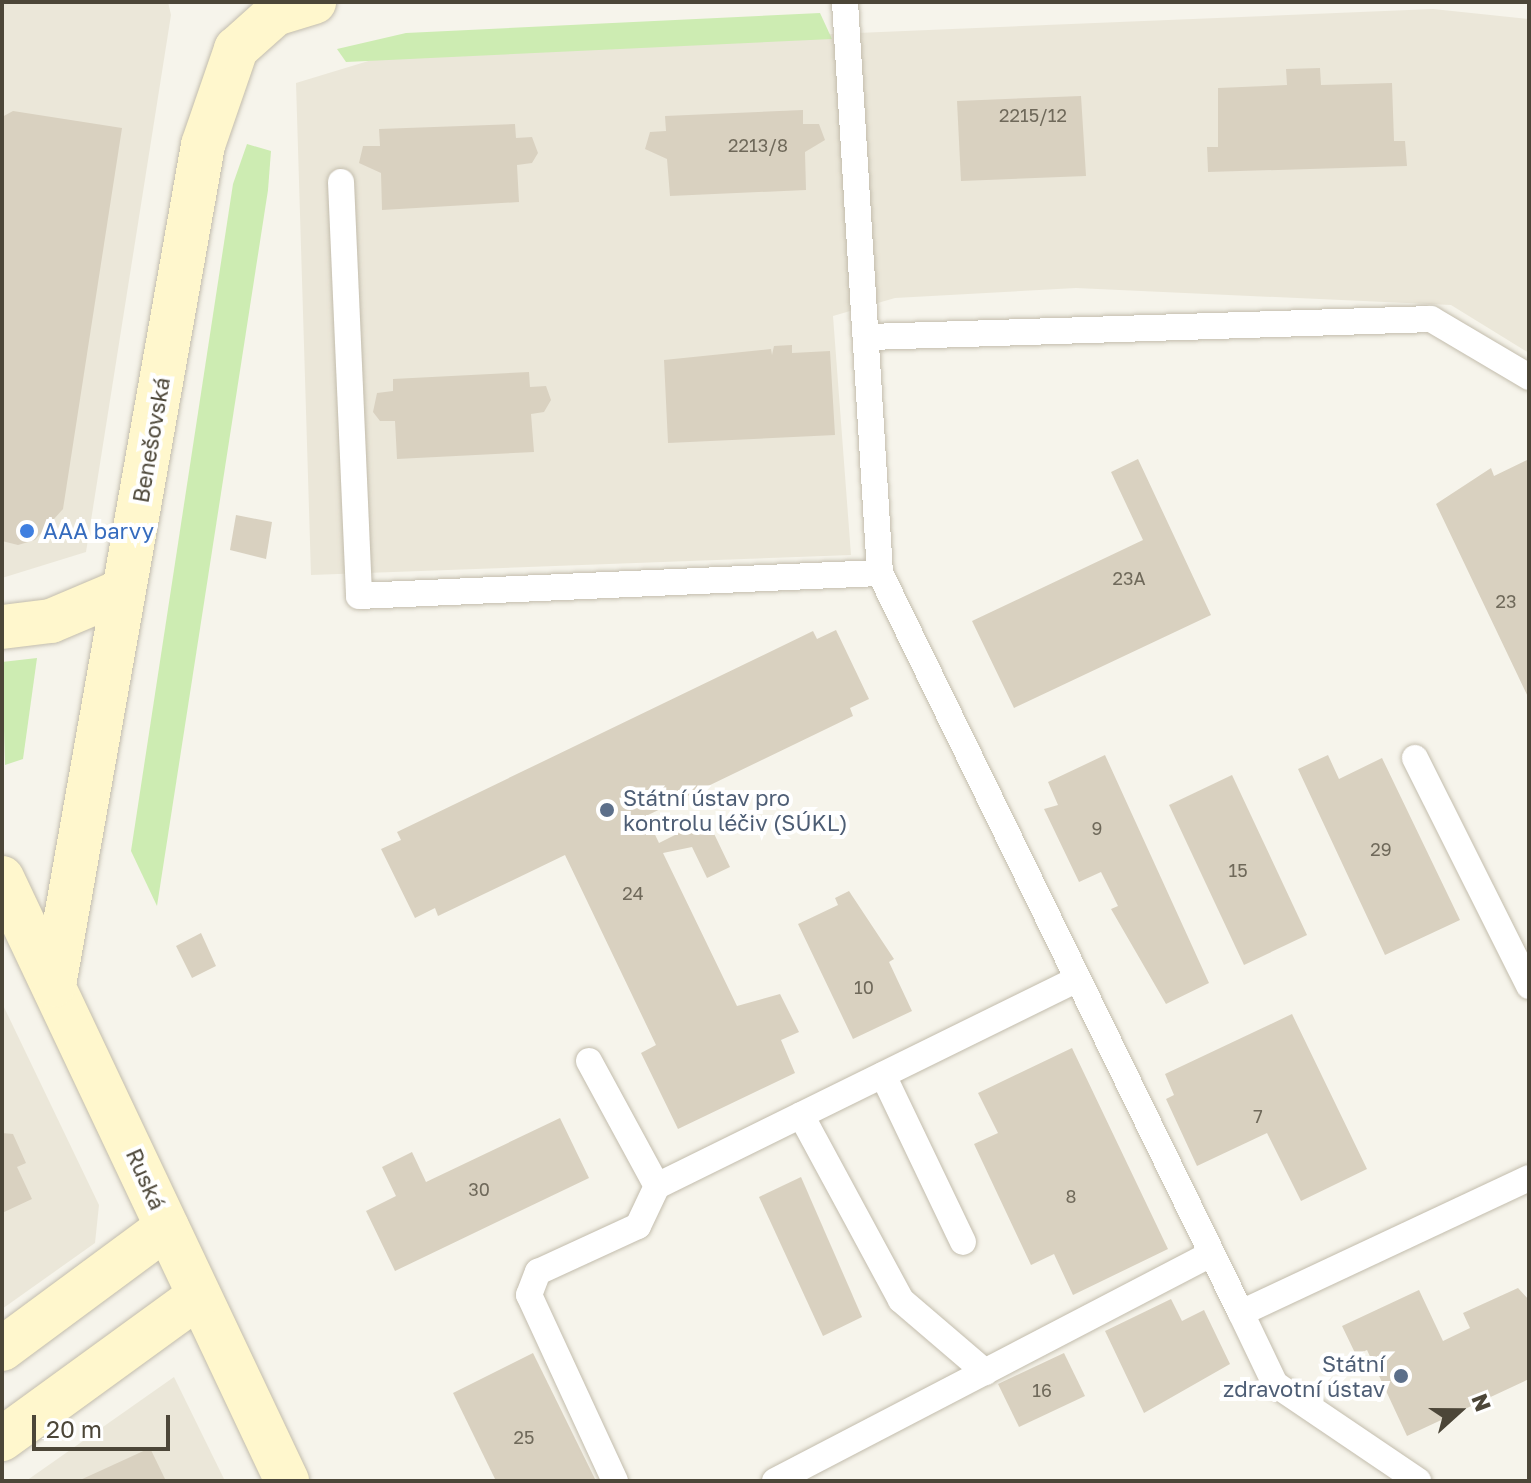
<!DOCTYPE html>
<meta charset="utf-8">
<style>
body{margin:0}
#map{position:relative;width:1531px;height:1483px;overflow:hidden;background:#f6f4eb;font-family:"Golos Text",sans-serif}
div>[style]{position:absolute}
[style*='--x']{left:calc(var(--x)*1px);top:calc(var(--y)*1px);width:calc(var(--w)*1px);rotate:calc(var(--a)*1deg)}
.residential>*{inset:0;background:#ebe7d9}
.green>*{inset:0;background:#cdecb2}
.building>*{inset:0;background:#d9d1c0}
.roads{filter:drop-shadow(0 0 2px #c3bdad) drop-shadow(0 0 2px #c3bdad)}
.lane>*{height:26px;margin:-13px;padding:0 13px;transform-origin:13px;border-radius:13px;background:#fff}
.secondary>*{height:44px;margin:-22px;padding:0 22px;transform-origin:22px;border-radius:22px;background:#fff7cd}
.dots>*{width:22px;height:22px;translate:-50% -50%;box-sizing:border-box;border:4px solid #fff;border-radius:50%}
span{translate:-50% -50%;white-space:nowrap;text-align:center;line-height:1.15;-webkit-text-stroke:8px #fff;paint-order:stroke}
.number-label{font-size:18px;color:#6f695a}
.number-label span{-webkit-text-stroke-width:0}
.street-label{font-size:22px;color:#4c4638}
.shop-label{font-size:22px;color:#366cbe}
.left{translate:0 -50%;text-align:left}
.service-label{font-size:22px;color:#4e5e75}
.right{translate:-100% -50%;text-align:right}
.frame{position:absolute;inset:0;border:4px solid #4c4638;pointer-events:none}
.north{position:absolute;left:1419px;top:1371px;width:80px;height:80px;-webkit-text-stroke:6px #fff;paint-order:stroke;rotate:69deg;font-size:22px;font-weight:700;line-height:32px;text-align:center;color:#4c4638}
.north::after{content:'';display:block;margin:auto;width:28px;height:36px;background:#4c4638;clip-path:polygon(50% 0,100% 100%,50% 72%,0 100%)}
.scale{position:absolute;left:32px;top:1415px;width:138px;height:36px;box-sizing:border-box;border:4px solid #4c4638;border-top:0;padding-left:10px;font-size:24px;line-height:28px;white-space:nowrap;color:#4c4638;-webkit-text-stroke:6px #fff;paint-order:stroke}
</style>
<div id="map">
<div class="residential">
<i style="clip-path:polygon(2px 2px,168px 2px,171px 15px,86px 552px,2px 578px)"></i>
<i style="clip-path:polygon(1433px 9px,1529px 19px,1529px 353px,1451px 305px,1076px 288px,895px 298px,833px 316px,851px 555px,311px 575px,296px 83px,398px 52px)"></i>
<i style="clip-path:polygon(2px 1003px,99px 1205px,95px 1243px,2px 1309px)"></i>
<i style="clip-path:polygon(174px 1377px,225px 1481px,26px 1481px)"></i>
</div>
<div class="green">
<i style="clip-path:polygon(820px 13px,832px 39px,346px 62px,337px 49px,406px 33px)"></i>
<i style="clip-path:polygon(247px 144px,271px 151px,268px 190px,157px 906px,131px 851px,233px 184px)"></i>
<i style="clip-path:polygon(37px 658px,23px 759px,5px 765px,2px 662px)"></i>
</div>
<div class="building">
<i style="clip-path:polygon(1320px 68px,1321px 85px,1392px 83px,1394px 141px,1405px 141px,1407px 166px,1208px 172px,1207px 147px,1218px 147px,1218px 88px,1287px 85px,1286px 69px)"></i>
<i style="clip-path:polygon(1081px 96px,1086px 176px,961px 181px,957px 101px)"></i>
<i style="clip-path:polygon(803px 110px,803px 124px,819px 124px,825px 140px,805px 152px,806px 190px,670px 196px,667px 159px,645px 149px,650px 132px,666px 131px,665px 116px)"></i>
<i style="clip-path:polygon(13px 111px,122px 128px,63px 509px,35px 540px,18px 545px,2px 541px,2px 117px)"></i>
<i style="clip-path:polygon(515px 124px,516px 138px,532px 137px,538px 153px,532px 163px,517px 165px,519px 202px,382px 210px,381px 173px,359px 163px,363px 146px,380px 146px,379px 129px)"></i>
<i style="clip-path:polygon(792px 345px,792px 353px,830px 351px,835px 435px,668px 443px,664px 360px,771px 349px,772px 355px,774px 346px)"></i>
<i style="clip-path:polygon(529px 372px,530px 387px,546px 386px,551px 400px,544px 412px,531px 414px,534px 452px,397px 459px,395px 421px,380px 421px,373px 412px,377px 393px,393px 391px,393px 379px)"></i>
<i style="clip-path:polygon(1138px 459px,1211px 615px,1014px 708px,972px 621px,1143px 540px,1111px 472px)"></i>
<i style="clip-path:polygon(1529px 459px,1529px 699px,1436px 504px,1491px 468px,1494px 476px)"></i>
<i style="clip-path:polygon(236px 515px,272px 522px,266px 559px,230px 550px)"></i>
<i style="clip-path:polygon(836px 630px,869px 699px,850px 708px,853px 716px,646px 816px,659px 843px,707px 819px,730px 867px,707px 878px,692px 847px,663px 853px,737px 1006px,780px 994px,799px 1032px,781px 1040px,795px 1073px,678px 1129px,641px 1053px,656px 1045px,565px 855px,438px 916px,435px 908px,415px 918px,381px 849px,401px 840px,397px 832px,813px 631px,817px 639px)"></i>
<i style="clip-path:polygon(1105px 755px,1209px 983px,1166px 1004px,1111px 909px,1118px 906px,1101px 872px,1079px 882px,1044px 809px,1058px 805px,1048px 782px)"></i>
<i style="clip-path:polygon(1328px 755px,1339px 779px,1382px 758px,1460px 920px,1385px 955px,1298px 769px)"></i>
<i style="clip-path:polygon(1232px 775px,1307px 935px,1244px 965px,1169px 805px)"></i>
<i style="clip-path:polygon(849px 891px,894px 959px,889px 962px,912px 1011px,853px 1039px,798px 924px,838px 905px,835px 898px)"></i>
<i style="clip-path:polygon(201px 933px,216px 966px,192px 978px,176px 946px)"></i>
<i style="clip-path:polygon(1292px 1014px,1367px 1169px,1301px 1201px,1267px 1133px,1197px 1166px,1166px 1099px,1174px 1095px,1165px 1074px)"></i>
<i style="clip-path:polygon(1072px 1048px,1168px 1249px,1073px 1295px,1054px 1254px,1031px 1265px,974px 1144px,998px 1133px,978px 1093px)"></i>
<i style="clip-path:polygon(560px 1118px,589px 1178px,395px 1271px,366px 1211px,396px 1196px,382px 1167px,412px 1152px,426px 1182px)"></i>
<i style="clip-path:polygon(2px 1133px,13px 1134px,26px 1163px,17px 1167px,32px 1199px,2px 1213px)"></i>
<i style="clip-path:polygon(801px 1177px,862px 1317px,823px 1336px,759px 1197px)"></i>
<i style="clip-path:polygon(1518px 1288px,1529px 1300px,1529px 1379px,1407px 1436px,1367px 1350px,1356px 1355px,1342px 1326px,1419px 1290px,1443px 1341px,1470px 1328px,1463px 1313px)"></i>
<i style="clip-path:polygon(1171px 1299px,1182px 1321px,1204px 1310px,1230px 1364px,1144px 1413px,1105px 1331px)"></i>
<i style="clip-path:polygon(533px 1353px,596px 1481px,496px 1481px,453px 1393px)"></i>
<i style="clip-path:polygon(1064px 1353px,1085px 1396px,1019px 1427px,998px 1384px)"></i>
<i style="clip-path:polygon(150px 1448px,166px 1481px,78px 1481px)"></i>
</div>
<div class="roads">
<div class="lane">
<i style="--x:341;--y:182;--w:414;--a:87.5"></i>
<i style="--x:359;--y:596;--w:522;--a:-2.53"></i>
<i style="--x:880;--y:573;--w:572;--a:-93.51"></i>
<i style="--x:869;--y:337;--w:562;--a:-1.83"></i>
<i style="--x:1431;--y:319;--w:114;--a:30.6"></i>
<i style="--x:880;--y:573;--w:823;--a:64"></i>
<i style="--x:1241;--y:1313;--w:318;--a:-25.1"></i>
<i style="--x:1415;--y:758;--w:255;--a:63.4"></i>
<i style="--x:589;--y:1061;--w:142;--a:61.5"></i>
<i style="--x:657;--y:1186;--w:469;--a:-26.2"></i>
<i style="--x:883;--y:1075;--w:185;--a:64.4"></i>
<i style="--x:801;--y:1115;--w:210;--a:61.6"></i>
<i style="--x:901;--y:1300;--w:111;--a:40.6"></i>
<i style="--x:1241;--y:1313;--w:79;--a:64.4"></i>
<i style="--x:1275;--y:1384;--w:173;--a:34.1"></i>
<i style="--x:615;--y:1481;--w:205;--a:-114.8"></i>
<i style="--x:529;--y:1295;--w:25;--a:-69"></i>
<i style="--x:538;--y:1272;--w:110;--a:-24.7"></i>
<i style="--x:638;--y:1226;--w:44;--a:-64.6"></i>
<i style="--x:775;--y:1481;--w:492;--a:-27.5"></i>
</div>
<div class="secondary">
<i style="--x:2;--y:627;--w:49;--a:-7"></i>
<i style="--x:51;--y:621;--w:79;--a:-23"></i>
<i style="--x:2;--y:878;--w:667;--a:64.7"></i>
<i style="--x:54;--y:985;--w:853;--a:-79.94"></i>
<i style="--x:203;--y:145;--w:102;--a:-71"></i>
<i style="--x:236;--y:49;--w:52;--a:-41.9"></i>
<i style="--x:275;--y:14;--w:41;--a:-17.1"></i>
<i style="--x:2;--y:1349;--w:205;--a:-36.5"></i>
<i style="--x:2;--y:1439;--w:243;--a:-36"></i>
</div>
</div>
<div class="dots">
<i style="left:27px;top:531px;background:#3f7fe0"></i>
<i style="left:607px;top:810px;background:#5c6f8a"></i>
<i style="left:1401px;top:1376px;background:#5c6f8a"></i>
</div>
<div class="number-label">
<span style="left:1033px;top:115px">2215/12</span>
<span style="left:758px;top:145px">2213/8</span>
<span style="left:1129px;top:578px">23A</span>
<span style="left:1506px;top:601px">23</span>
<span style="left:1097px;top:828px">9</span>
<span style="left:1381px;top:849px">29</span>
<span style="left:1238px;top:870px">15</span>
<span style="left:633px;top:893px">24</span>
<span style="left:864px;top:987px">10</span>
<span style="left:1258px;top:1116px">7</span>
<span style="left:479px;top:1189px">30</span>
<span style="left:1071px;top:1196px">8</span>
<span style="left:1042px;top:1390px">16</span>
<span style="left:524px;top:1437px">25</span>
</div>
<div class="street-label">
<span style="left:151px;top:440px;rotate:-80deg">Benešovská</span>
<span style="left:146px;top:1179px;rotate:66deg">Ruská</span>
</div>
<div class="shop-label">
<span class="left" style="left:43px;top:531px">AAA barvy</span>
</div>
<div class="service-label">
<span class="left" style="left:623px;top:810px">Státní ústav pro<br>kontrolu léčiv (SÚKL)</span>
<span class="right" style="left:1385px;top:1376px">Státní<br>zdravotní ústav</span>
</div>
<div class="frame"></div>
<div class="north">N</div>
<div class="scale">20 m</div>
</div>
